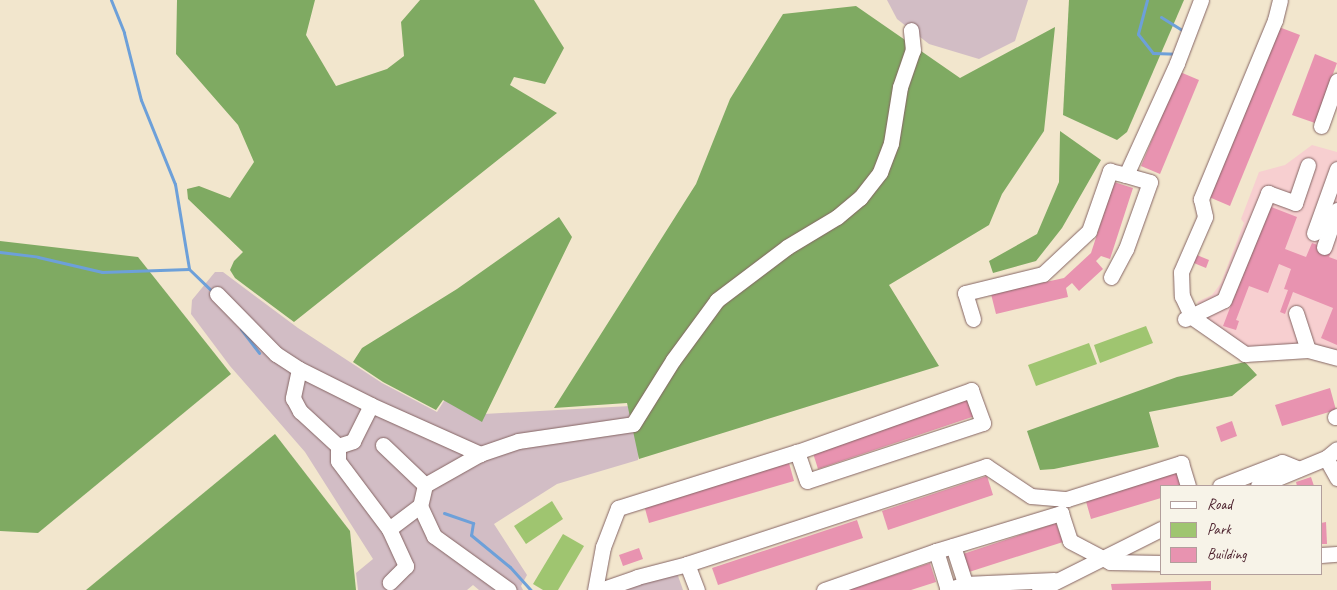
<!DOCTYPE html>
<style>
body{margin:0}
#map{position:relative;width:1337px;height:590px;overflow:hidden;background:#f2e6cd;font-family:Caveat,sans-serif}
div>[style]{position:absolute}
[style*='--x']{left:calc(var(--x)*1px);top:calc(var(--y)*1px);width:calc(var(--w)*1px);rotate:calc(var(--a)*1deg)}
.built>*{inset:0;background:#f7cfd0}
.industrial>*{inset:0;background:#d2bdc5}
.green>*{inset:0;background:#9fc570}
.forest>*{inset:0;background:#7faa62}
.stream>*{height:3px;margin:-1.5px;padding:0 1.5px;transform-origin:1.5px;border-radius:1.5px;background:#6da0d9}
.building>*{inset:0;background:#e893b0}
.roads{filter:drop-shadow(0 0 1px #856564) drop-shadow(0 0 1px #856564)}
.minor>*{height:15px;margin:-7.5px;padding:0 7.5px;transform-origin:7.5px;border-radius:7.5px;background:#fff}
span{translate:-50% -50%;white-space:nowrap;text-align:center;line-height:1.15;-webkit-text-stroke:4px #f7f3e8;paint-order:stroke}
.legend{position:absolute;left:1160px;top:485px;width:162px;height:90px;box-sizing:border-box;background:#f7f3e8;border:1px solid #b29e9c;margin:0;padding:6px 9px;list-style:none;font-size:15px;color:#4a1f2b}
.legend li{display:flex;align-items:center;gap:10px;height:25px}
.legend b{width:25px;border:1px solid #b29e9c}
</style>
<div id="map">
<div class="built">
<i style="clip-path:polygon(1312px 145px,1337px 152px,1337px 352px,1315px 344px,1262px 350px,1242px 348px,1208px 324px,1197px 302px,1212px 295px,1221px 283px,1244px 223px,1241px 219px,1259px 172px,1285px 165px)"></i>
</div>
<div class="industrial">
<i style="clip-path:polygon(887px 0,1028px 0,1015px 41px,979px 59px,929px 44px,897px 19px)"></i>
<i style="clip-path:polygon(215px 272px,223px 272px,298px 328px,382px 383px,437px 412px,449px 393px,484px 414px,630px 406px,639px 453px,638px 460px,557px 484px,494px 524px,527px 575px,521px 586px,523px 590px,479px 590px,473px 585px,467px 590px,358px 590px,356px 573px,373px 559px,305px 452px,230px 366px,191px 314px,192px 300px)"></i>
<i style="clip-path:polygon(676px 570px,683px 590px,622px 590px)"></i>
</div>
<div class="green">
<i style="clip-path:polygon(1146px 326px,1153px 343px,1100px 363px,1094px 345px)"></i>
<i style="clip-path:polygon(1089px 343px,1097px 364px,1036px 386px,1028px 365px)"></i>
<i style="clip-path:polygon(552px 501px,563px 519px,526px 544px,514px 526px)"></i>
<i style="clip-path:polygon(563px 534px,584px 546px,558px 590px,543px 590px,533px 584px)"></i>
</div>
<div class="forest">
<i style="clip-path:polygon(177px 0,315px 0,306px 35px,336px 86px,387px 69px,404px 56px,401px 22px,420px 0,534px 0,564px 48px,545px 84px,514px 77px,510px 85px,557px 113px,294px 322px,235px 278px,230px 270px,234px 261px,243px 252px,188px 199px,187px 189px,199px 186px,230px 198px,254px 162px,238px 125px,176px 54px)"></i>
<i style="clip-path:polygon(1069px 0,1184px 0,1127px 132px,1117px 140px,1063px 115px)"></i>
<i style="clip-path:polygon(856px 6px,960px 78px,1055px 27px,1044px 131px,1002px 194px,989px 225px,889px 285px,939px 366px,639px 459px,627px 403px,554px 408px,696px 184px,730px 99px,783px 14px)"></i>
<i style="clip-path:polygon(1060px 131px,1101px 160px,1062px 228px,1036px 261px,993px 273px,989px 261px,1037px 234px,1059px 182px)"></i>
<i style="clip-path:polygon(559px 217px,572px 237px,482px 422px,443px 400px,436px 410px,383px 382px,353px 362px,362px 348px,457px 289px)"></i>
<i style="clip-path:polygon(0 241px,138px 257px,231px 374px,38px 533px,0 531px)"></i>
<i style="clip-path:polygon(1245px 362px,1257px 375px,1232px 396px,1149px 412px,1159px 447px,1054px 469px,1040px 470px,1027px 431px,1177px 377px)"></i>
<i style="clip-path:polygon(275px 434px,350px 531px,356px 590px,86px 590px)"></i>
</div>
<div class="stream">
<i style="--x:111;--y:0;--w:35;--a:68"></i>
<i style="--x:124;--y:33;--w:69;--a:75.8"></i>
<i style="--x:141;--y:100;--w:91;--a:68"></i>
<i style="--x:175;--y:184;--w:86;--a:80.6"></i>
<i style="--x:1147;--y:0;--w:35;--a:105"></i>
<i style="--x:1138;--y:34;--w:24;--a:52"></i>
<i style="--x:1153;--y:53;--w:23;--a:2"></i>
<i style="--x:1161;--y:17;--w:28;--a:32"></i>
<i style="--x:0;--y:252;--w:38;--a:7"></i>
<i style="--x:38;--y:257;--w:66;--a:13.2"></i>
<i style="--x:102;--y:272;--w:87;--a:-2"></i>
<i style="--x:189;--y:269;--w:33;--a:44"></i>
<i style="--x:241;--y:329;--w:30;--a:53"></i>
<i style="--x:444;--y:513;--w:31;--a:19"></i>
<i style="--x:473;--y:523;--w:12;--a:99"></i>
<i style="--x:471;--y:535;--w:50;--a:39.4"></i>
<i style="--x:510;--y:567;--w:31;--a:48"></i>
</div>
<div class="building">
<i style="clip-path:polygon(1279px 27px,1300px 35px,1230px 206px,1209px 197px)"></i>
<i style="clip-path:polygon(1315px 54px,1337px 63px,1315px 123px,1292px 115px)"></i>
<i style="clip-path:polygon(1180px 72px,1199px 80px,1160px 174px,1141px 166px)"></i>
<i style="clip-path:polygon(1114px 182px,1133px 188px,1110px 259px,1101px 256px,1096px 261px,1103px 269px,1079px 291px,1072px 283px,1066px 288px,1068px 297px,996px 314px,991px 294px,1064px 278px,1091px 253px)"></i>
<i style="clip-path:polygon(1269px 206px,1297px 217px,1285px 249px,1306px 257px,1312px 243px,1332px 250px,1329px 257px,1337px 260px,1337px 345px,1321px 338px,1333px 308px,1293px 292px,1285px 314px,1280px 312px,1288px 290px,1284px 289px,1291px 269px,1279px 264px,1268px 293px,1249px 286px,1236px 320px,1239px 321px,1236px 330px,1223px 326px)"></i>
<i style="clip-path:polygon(1192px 253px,1209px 260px,1206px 268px,1189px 261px)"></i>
<i style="clip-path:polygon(1330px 388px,1336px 410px,1282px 426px,1275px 405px)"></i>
<i style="clip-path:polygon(969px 397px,975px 416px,818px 469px,812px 450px)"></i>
<i style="clip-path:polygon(1232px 421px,1237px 436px,1221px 442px,1216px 427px)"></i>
<i style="clip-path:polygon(789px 463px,794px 481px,649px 523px,644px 505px)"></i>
<i style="clip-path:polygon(1177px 470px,1182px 486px,1161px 486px,1161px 498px,1091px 519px,1085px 498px)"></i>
<i style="clip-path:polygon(987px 476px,993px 495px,888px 530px,882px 511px)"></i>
<i style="clip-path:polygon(1311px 477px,1314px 486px,1297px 486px,1296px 482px)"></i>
<i style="clip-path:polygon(857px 520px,863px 538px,718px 585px,712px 568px)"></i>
<i style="clip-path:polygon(1326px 522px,1327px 544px,1321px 544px,1321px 523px)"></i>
<i style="clip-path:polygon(1056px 523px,1063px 542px,969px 572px,963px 554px)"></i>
<i style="clip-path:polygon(639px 548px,643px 559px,623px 566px,619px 555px)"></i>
<i style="clip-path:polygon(930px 563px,936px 582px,911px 590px,848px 590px)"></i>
<i style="clip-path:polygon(1211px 581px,1211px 590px,1112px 590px,1111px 584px)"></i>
</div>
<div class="roads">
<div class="minor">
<i style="--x:1280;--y:0;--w:21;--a:104"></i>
<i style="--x:1275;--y:20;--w:194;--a:112.5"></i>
<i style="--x:1201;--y:199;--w:18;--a:77"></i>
<i style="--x:1205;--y:217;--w:60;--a:113.6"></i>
<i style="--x:1181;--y:272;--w:24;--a:88"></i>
<i style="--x:1182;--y:296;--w:23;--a:65"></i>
<i style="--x:1192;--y:317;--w:65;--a:34.9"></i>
<i style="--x:1245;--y:354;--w:63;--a:-3.6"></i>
<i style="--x:1308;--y:350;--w:30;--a:15"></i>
<i style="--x:1321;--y:126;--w:48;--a:-70.4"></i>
<i style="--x:1314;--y:233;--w:68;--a:-70.2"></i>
<i style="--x:1324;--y:247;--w:39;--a:-71"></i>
<i style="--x:1111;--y:277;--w:32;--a:-62"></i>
<i style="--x:1126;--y:249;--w:71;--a:-70.3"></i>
<i style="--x:1150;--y:182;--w:25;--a:-164"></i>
<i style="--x:217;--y:294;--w:84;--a:45.5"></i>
<i style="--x:276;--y:354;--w:27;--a:33"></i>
<i style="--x:299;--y:369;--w:80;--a:26.6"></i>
<i style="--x:1296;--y:313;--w:39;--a:72"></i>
<i style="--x:973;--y:319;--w:27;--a:-107"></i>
<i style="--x:965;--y:293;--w:80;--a:-13.7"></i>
<i style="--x:1043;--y:274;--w:63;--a:-43.1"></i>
<i style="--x:1089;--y:231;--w:64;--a:-70.7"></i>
<i style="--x:1110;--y:171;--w:16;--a:14"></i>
<i style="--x:1126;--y:175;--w:123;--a:-65.5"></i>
<i style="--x:1177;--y:63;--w:67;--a:-69.1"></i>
<i style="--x:1185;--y:319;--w:43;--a:-26"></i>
<i style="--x:1224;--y:300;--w:116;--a:-67.6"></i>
<i style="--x:1268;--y:193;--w:29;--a:20"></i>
<i style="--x:1295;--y:203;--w:40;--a:-71.1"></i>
<i style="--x:299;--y:369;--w:30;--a:102"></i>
<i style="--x:293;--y:398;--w:15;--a:62"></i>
<i style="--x:300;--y:411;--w:52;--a:42.6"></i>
<i style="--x:338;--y:446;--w:15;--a:90"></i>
<i style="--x:338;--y:461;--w:85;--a:53.1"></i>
<i style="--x:389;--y:529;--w:41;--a:65.3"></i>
<i style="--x:406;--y:566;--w:23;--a:135"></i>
<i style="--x:1335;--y:417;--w:2;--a:-27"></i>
<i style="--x:383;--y:445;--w:58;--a:43.6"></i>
<i style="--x:425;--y:485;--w:22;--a:103"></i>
<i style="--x:338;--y:446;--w:16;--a:-18"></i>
<i style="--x:353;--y:441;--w:40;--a:-63.4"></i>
<i style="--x:371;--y:405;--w:120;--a:24.2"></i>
<i style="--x:480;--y:454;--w:40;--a:-18.9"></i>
<i style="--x:518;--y:441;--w:116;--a:-8.4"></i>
<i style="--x:633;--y:424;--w:75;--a:-58"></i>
<i style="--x:673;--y:360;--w:74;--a:-53.7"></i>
<i style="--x:717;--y:300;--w:88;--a:-37.1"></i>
<i style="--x:787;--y:247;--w:58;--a:-31"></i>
<i style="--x:837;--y:217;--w:30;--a:-40"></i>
<i style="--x:860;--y:198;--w:33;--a:-52"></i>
<i style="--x:880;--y:172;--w:31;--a:-69"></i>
<i style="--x:891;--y:143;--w:57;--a:-80.9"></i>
<i style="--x:900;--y:87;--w:39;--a:-71"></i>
<i style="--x:913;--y:50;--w:20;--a:-96"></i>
<i style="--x:1326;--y:458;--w:23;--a:61"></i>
<i style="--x:425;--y:485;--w:63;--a:-29.4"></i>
<i style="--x:1220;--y:486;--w:66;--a:-21.2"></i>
<i style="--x:1282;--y:462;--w:18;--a:22"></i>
<i style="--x:1258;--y:486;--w:74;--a:-22.4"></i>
<i style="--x:1326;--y:458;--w:14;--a:-39"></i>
<i style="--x:389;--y:529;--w:39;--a:-37"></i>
<i style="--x:420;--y:506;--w:33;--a:65"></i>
<i style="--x:434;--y:536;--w:92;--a:35.8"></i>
<i style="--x:953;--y:546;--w:40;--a:72"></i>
<i style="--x:936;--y:551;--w:41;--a:72.9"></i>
<i style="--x:1321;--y:555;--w:16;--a:-4"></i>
<i style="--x:687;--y:564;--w:28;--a:69"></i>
<i style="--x:595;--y:590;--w:44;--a:-79.5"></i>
<i style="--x:603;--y:547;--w:42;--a:-69"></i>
<i style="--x:618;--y:508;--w:188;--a:-17.4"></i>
<i style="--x:797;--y:452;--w:185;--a:-19.6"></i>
<i style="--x:971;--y:390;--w:35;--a:70"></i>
<i style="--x:983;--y:423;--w:185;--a:161.8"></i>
<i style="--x:807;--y:481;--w:31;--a:-109"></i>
<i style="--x:600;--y:590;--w:39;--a:-19"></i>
<i style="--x:637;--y:577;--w:52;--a:-14.6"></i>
<i style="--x:687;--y:564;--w:315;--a:-18.1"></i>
<i style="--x:986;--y:466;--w:54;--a:33.7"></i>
<i style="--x:1031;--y:496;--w:36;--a:5"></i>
<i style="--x:1067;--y:499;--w:120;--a:-17.5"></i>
<i style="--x:1181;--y:463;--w:24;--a:73"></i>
<i style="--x:824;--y:590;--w:119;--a:-19.2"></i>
<i style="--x:936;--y:551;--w:131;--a:-16.9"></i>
<i style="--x:1061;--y:513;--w:29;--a:72"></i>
<i style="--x:1070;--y:541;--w:45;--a:27.7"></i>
<i style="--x:1110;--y:562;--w:51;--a:1.1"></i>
<i style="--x:947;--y:590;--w:19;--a:-18"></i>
<i style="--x:965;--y:584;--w:89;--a:-2.6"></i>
<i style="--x:1039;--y:590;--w:136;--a:-26.6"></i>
</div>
</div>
<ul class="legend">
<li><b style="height:6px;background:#fff"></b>Road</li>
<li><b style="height:14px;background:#9fc570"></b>Park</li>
<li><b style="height:14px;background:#e893b0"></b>Building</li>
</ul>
</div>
